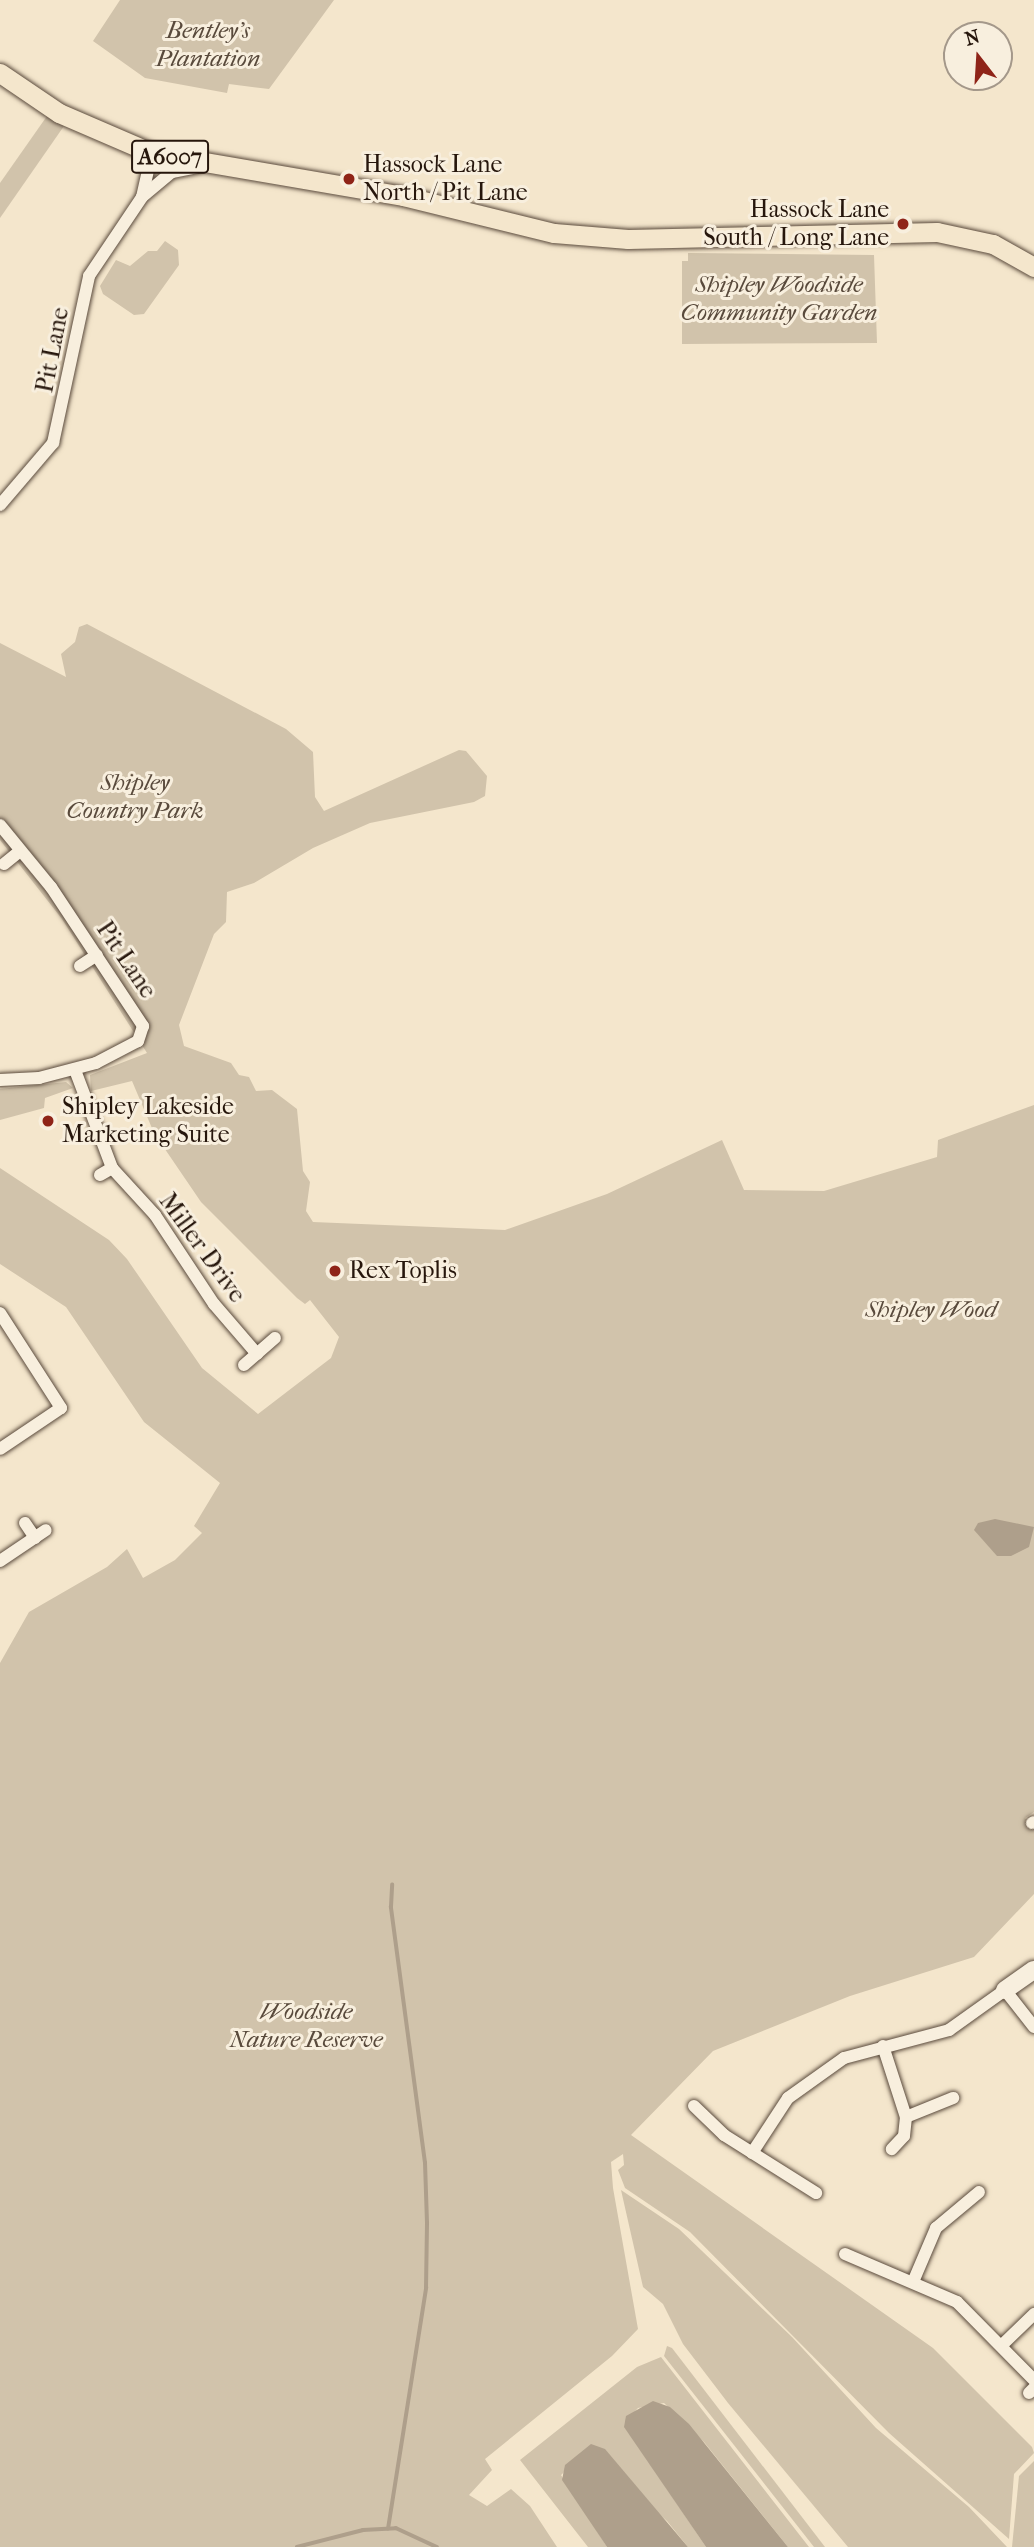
<!DOCTYPE html>
<style>
body{margin:0}
#map{position:relative;width:1034px;height:2547px;overflow:hidden;background:#f4e6cc;font-family:"IM FELL French Canon",serif}
div>[style]{position:absolute}
[style*='--x']{left:calc(var(--x)*1px);top:calc(var(--y)*1px);width:calc(var(--w)*1px);rotate:calc(var(--a)*1deg)}
.green>*{inset:0;background:#d1c3ab}
.water>*{inset:0;background:#ae9f8b}
.stream>*{height:3.5px;margin:-1.75px;padding:0 1.75px;transform-origin:1.75px;border-radius:1.75px;background:#ae9f8b}
.roads{filter:drop-shadow(0 0 2px #5a4a3c) drop-shadow(0 0 2px #5a4a3c)}
.street>*{height:12px;margin:-6px;padding:0 6px;transform-origin:6px;border-radius:6px;background:#f8efde}
.secondary>*{height:18px;margin:-9px;padding:0 9px;transform-origin:9px;border-radius:9px;background:#f8efde}
.primary>*{height:19px;margin:-9.5px;padding:0 9.5px;transform-origin:9.5px;border-radius:9.5px;background:#f4e6cc}
.dots>*{width:19px;height:19px;translate:-50% -50%;box-sizing:border-box;border:4px solid #f8efde;border-radius:50%}
span{translate:-50% -50%;white-space:nowrap;text-align:center;line-height:1.15;-webkit-text-stroke:6px #f8efde;paint-order:stroke}
.shield-label span{padding:2px 5px;background:#f8efde;border:2px solid;border-radius:5px;-webkit-text-stroke-width:0}
.shield-label{font-size:23px;color:#26160c;font-weight:700}
.park-label{font-size:24px;color:#594a3c;font-style:italic}
.poi-label{font-size:24px;color:#26160c}
.left{translate:0 -50%;text-align:left}
.right{translate:-100% -50%;text-align:right}
.street-label{font-size:24px;color:#26160c}
.north{position:absolute;left:943px;top:21px;width:70px;height:70px;box-sizing:border-box;background:#f8efde;border:2px solid #a4988a;border-radius:50%;rotate:343deg;font-size:19px;font-weight:700;line-height:28px;text-align:center;color:#26160c}
.north::after{content:'';display:block;margin:auto;width:24px;height:32px;background:#8f2418;clip-path:polygon(50% 0,100% 100%,50% 72%,0 100%)}
</style>
<div id="map">
<div class="green">
<i style="clip-path:polygon(120px 0,334px 0,269px 89px,229px 84px,227px 93px,145px 78px,93px 41px)"></i>
<i style="clip-path:polygon(47px 116px,64px 126px,0 218px,0 183px)"></i>
<i style="clip-path:polygon(165px 241px,178px 250px,179px 265px,144px 314px,134px 315px,103px 294px,100px 286px,116px 260px,130px 266px,148px 251px,157px 251px)"></i>
<i style="clip-path:polygon(688px 253px,874px 255px,877px 343px,682px 344px,682px 261px,688px 261px)"></i>
<i style="clip-path:polygon(87px 624px,286px 729px,313px 752px,315px 797px,324px 811px,459px 750px,466px 751px,487px 776px,485px 796px,474px 802px,370px 823px,313px 848px,254px 883px,227px 892px,226px 922px,214px 934px,179px 1025px,184px 1046px,231px 1063px,239px 1075px,249px 1077px,256px 1091px,272px 1090px,297px 1109px,303px 1171px,310px 1182px,306px 1211px,313px 1222px,505px 1230px,607px 1194px,722px 1140px,744px 1190px,824px 1191px,937px 1157px,938px 1140px,1034px 1105px,1034px 1812px,1025px 1818px,1034px 1829px,1034px 1894px,974px 1957px,850px 1996px,713px 2051px,631px 2135px,933px 2348px,1032px 2447px,1034px 2453px,1014px 2474px,1009px 2539px,889px 2433px,690px 2232px,625px 2188px,618px 2170px,624px 2165px,623px 2154px,611px 2162px,613px 2188px,638px 2329px,612px 2356px,485px 2459px,492px 2470px,469px 2495px,487px 2506px,511px 2489px,530px 2506px,557px 2547px,0 2547px,0 1663px,29px 1612px,107px 1567px,127px 1549px,143px 1578px,175px 1560px,202px 1533px,194px 1526px,220px 1483px,144px 1422px,66px 1307px,0 1264px,0 1168px,109px 1240px,127px 1259px,202px 1368px,258px 1414px,331px 1358px,339px 1337px,310px 1300px,305px 1304px,297px 1298px,201px 1202px,154px 1133px,132px 1081px,91px 1091px,90px 1075px,147px 1053px,62px 919px,0 840px,0 643px,66px 677px,61px 654px,75px 642px,79px 627px)"></i>
<i style="clip-path:polygon(66px 1082px,73px 1088px,45px 1098px,44px 1108px,0 1120px,0 1089px)"></i>
<i style="clip-path:polygon(621px 2190px,679px 2229px,792px 2337px,876px 2428px,969px 2507px,1007px 2547px,848px 2547px,728px 2403px,683px 2344px,663px 2304px,643px 2287px)"></i>
<i style="clip-path:polygon(667px 2346px,672px 2348px,825px 2547px,814px 2547px,664px 2356px)"></i>
<i style="clip-path:polygon(661px 2357px,809px 2547px,788px 2547px,704px 2442px,664px 2403px,638px 2408px,630px 2417px,630px 2434px,706px 2547px,688px 2547px,667px 2521px,589px 2449px,561px 2475px,607px 2547px,588px 2547px,520px 2460px,637px 2367px)"></i>
<i style="clip-path:polygon(1034px 2461px,1034px 2547px,1012px 2547px,1019px 2476px)"></i>
</div>
<div class="water">
<i style="clip-path:polygon(995px 1519px,1034px 1527px,1029px 1547px,1011px 1556px,997px 1556px,974px 1530px,978px 1523px)"></i>
<i style="clip-path:polygon(653px 2401px,670px 2407px,689px 2424px,788px 2547px,706px 2547px,624px 2427px,626px 2416px)"></i>
<i style="clip-path:polygon(591px 2444px,605px 2449px,688px 2547px,607px 2547px,562px 2480px,565px 2465px)"></i>
</div>
<div class="stream">
<i style="--x:388;--y:2529;--w:244;--a:-81"></i>
<i style="--x:426;--y:2288;--w:65;--a:-89.1"></i>
<i style="--x:427;--y:2223;--w:60;--a:-91.9"></i>
<i style="--x:425;--y:2163;--w:258;--a:-97.6"></i>
<i style="--x:391;--y:1907;--w:22;--a:-87"></i>
<i style="--x:297;--y:2547;--w:68;--a:-14.4"></i>
<i style="--x:363;--y:2530;--w:33;--a:-3"></i>
<i style="--x:396;--y:2528;--w:45;--a:24.9"></i>
</div>
<div class="roads">
<div class="street">
<i style="--x:142;--y:197;--w:39;--a:-40"></i>
<i style="--x:172;--y:172;--w:31;--a:-11"></i>
<i style="--x:0;--y:505;--w:82;--a:-49.5"></i>
<i style="--x:53;--y:443;--w:171;--a:-77.8"></i>
<i style="--x:89;--y:276;--w:95;--a:-56.1"></i>
<i style="--x:142;--y:197;--w:45;--a:-77.2"></i>
<i style="--x:0;--y:825;--w:80;--a:50.6"></i>
<i style="--x:51;--y:887;--w:167;--a:56.5"></i>
<i style="--x:143;--y:1026;--w:16;--a:108"></i>
<i style="--x:138;--y:1041;--w:47;--a:152.4"></i>
<i style="--x:96;--y:1063;--w:59;--a:165.3"></i>
<i style="--x:39;--y:1078;--w:39;--a:177"></i>
<i style="--x:4;--y:864;--w:21;--a:-39"></i>
<i style="--x:80;--y:966;--w:20;--a:-33"></i>
<i style="--x:75;--y:1070;--w:105;--a:69.3"></i>
<i style="--x:112;--y:1168;--w:64;--a:47.5"></i>
<i style="--x:155;--y:1215;--w:107;--a:56.5"></i>
<i style="--x:214;--y:1304;--w:66;--a:49.3"></i>
<i style="--x:100;--y:1175;--w:14;--a:-30"></i>
<i style="--x:0;--y:1313;--w:113;--a:57.3"></i>
<i style="--x:61;--y:1408;--w:73;--a:146.1"></i>
<i style="--x:244;--y:1365;--w:41;--a:-41.1"></i>
<i style="--x:25;--y:1523;--w:18;--a:56"></i>
<i style="--x:0;--y:1561;--w:55;--a:-34"></i>
<i style="--x:1032;--y:1823;--w:2;--a:-27"></i>
<i style="--x:883;--y:2046;--w:75;--a:72.1"></i>
<i style="--x:906;--y:2117;--w:19;--a:96"></i>
<i style="--x:904;--y:2136;--w:18;--a:133"></i>
<i style="--x:694;--y:2106;--w:42;--a:44"></i>
<i style="--x:724;--y:2135;--w:109;--a:32.2"></i>
<i style="--x:906;--y:2117;--w:51;--a:-22"></i>
<i style="--x:752;--y:2153;--w:66;--a:-56.8"></i>
<i style="--x:788;--y:2098;--w:69;--a:-35.5"></i>
<i style="--x:844;--y:2058;--w:109;--a:-14.9"></i>
<i style="--x:949;--y:2030;--w:69;--a:-35.5"></i>
<i style="--x:1005;--y:1990;--w:47;--a:51.9"></i>
<i style="--x:845;--y:2254;--w:122;--a:23.2"></i>
<i style="--x:957;--y:2302;--w:110;--a:45.4"></i>
<i style="--x:913;--y:2282;--w:59;--a:-66.9"></i>
<i style="--x:936;--y:2228;--w:56;--a:-39.9"></i>
<i style="--x:1002;--y:2345;--w:45;--a:-44.1"></i>
<i style="--x:1029;--y:2393;--w:7;--a:-45"></i>
</div>
<div class="secondary">
<i style="--x:1005;--y:1990;--w:35;--a:-35"></i>
</div>
<div class="primary">
<i style="--x:0;--y:73;--w:71;--a:34.1"></i>
<i style="--x:59;--y:113;--w:101;--a:23.3"></i>
<i style="--x:152;--y:153;--w:255;--a:9.7"></i>
<i style="--x:403;--y:196;--w:155;--a:13.8"></i>
<i style="--x:554;--y:233;--w:74;--a:4.6"></i>
<i style="--x:628;--y:239;--w:309;--a:-1.3"></i>
<i style="--x:937;--y:232;--w:57;--a:12.1"></i>
<i style="--x:993;--y:244;--w:47;--a:29.3"></i>
</div>
</div>
<div class="dots">
<i style="left:349px;top:179px;background:#8f2418"></i>
<i style="left:903px;top:224px;background:#8f2418"></i>
<i style="left:48px;top:1121px;background:#8f2418"></i>
<i style="left:335px;top:1271px;background:#8f2418"></i>
</div>
<div class="shield-label">
<span style="left:170px;top:157px">A6007</span>
</div>
<div class="park-label">
<span style="left:208px;top:45px">Bentley's<br>Plantation</span>
<span style="left:779px;top:299px">Shipley Woodside<br>Community Garden</span>
<span style="left:135px;top:797px">Shipley<br>Country Park</span>
<span style="left:931px;top:1310px">Shipley Wood</span>
<span style="left:306px;top:2026px">Woodside<br>Nature Reserve</span>
</div>
<div class="poi-label">
<span class="left" style="left:363px;top:179px">Hassock Lane<br>North / Pit Lane</span>
<span class="right" style="left:889px;top:224px">Hassock Lane<br>South / Long Lane</span>
<span class="left" style="left:62px;top:1121px">Shipley Lakeside<br>Marketing Suite</span>
<span class="left" style="left:349px;top:1271px">Rex Toplis</span>
</div>
<div class="street-label">
<span style="left:53px;top:350px;rotate:-79deg">Pit Lane</span>
<span style="left:126px;top:960px;rotate:56deg">Pit Lane</span>
<span style="left:202px;top:1248px;rotate:54deg">Miller Drive</span>
</div>
<div class="north">N</div>
</div>
